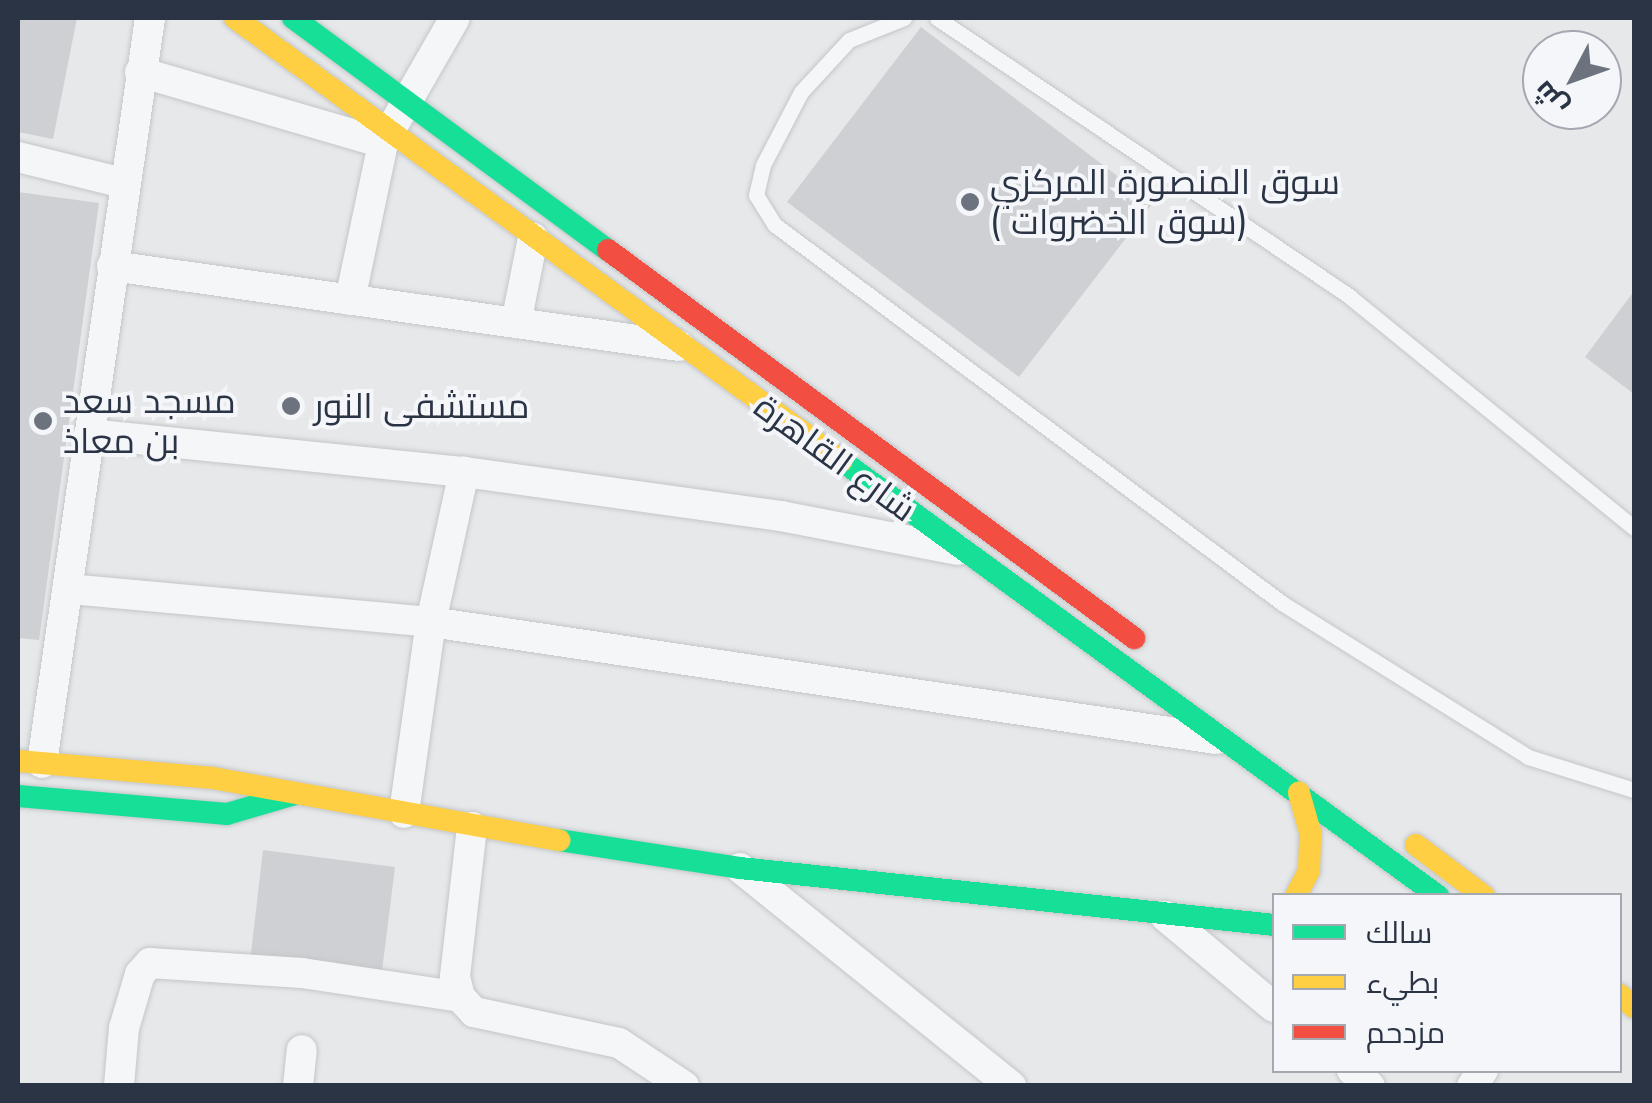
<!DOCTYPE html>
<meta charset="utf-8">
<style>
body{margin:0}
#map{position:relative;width:1652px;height:1103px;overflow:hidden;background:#e6e8ea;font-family:Jost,Cairo,sans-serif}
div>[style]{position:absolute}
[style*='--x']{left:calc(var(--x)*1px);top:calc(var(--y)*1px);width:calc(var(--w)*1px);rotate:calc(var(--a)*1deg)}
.building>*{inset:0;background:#ced0d3}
.roads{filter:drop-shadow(0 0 2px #c4c6c8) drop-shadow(0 0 2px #c4c6c8)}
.lane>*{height:15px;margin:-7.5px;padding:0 7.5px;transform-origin:7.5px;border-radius:7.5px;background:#f5f6f7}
.street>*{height:30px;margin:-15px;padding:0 15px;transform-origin:15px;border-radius:15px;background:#f5f6f7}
.fast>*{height:22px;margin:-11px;padding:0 11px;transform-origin:11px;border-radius:11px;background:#16e098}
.slow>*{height:22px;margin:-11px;padding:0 11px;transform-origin:11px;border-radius:11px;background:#ffcf43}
.jam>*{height:22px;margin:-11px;padding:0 11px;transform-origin:11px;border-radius:11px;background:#f24e42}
.dots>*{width:28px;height:28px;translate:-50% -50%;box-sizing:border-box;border:5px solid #f4f6f9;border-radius:50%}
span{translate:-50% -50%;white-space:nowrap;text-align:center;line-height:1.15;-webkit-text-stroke:8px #f4f6f9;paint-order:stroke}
.poi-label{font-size:35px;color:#2b3445}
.left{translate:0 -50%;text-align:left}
.street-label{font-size:35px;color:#2b3445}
.frame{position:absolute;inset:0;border:20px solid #2b3445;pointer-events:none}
.legend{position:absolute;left:1272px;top:893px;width:350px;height:180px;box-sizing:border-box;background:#f4f6f9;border:2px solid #a4a8b1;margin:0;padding:12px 18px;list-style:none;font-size:30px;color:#2b3445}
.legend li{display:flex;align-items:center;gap:20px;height:50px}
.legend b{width:50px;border:2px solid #a4a8b1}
.north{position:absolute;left:1522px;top:30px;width:100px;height:100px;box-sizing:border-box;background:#f4f6f9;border:2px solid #a4a8b1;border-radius:50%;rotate:229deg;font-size:28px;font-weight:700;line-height:40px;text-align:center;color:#2b3445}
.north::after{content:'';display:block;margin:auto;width:35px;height:45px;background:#6c737f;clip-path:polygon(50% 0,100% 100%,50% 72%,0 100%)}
</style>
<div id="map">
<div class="building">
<i style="clip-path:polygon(18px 18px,77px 18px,53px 139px,18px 132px)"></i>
<i style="clip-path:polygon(921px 27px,1153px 203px,1019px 377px,787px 202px)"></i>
<i style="clip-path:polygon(18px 192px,99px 203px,39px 640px,18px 638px)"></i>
<i style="clip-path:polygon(1634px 291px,1634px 394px,1585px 357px)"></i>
<i style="clip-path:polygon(263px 850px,395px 867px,381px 979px,250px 962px)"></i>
</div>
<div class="roads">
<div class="lane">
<i style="--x:904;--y:18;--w:59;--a:158.2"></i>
<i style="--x:849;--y:40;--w:71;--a:132.7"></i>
<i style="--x:801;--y:92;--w:82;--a:117.5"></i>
<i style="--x:763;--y:165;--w:31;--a:103"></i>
<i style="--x:756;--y:195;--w:36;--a:58"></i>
<i style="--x:775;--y:225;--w:632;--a:36.71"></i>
<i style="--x:1282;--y:603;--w:290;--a:32"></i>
<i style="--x:1528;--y:757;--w:111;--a:17.3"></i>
<i style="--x:937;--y:18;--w:498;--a:34"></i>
<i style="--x:1350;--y:297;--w:366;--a:39.1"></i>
</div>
<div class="street">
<i style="--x:140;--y:72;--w:253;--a:16.3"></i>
<i style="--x:18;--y:157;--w:108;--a:13.9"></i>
<i style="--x:112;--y:266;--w:573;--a:8.03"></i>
<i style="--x:350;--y:300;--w:160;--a:-78.1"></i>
<i style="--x:383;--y:143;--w:144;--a:-60.1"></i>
<i style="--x:516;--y:323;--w:87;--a:-78.7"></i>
<i style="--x:89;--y:434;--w:377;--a:5.8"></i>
<i style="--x:464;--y:472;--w:320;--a:7.9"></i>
<i style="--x:781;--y:516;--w:180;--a:10.9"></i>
<i style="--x:69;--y:589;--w:364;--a:5.2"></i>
<i style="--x:431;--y:622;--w:794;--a:8.48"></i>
<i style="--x:42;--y:763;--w:753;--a:-81.75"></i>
<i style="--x:404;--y:813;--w:193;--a:-82"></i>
<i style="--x:431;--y:622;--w:154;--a:-77.6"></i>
<i style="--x:472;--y:827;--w:151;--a:96.5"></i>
<i style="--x:455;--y:977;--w:21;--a:76"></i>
<i style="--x:460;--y:997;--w:21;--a:47"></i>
<i style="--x:474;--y:1012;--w:148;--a:12.1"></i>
<i style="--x:619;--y:1043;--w:78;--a:33.5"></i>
<i style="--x:740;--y:868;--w:348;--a:38.8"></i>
<i style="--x:1165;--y:916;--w:142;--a:39.9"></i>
<i style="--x:1352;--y:1070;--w:24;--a:42"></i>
<i style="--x:119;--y:1086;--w:58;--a:-85.1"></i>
<i style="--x:124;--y:1028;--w:56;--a:-73.5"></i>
<i style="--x:140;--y:974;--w:15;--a:-48"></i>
<i style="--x:150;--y:963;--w:152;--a:3.8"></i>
<i style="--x:302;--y:973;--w:160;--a:8.6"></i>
<i style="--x:298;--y:1086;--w:36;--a:-84"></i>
<i style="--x:1472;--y:1086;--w:19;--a:-55"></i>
</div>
<div class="fast">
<i style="--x:293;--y:18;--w:391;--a:36.4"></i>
<i style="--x:842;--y:461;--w:738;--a:36.12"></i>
<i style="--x:18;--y:796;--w:210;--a:4.9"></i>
<i style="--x:227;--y:814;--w:71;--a:-16.4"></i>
<i style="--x:559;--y:840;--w:183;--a:8.8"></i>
<i style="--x:740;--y:868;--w:537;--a:6.09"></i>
</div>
<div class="slow">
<i style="--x:235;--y:18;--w:751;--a:36.12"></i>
<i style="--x:18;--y:761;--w:196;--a:5"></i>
<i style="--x:213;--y:778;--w:352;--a:10.2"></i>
<i style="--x:1416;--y:845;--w:85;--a:36.9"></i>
<i style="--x:1296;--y:896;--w:29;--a:-63"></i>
<i style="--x:1309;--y:870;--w:38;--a:-88"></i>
<i style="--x:1310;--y:832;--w:41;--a:-105.8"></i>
<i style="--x:1620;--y:995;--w:18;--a:41"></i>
</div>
<div class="jam">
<i style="--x:608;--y:250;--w:654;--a:36.41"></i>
</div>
</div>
<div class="dots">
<i style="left:970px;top:202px;background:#6c737f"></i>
<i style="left:291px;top:406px;background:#6c737f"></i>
<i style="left:43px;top:421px;background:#6c737f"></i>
</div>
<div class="poi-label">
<span class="left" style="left:990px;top:202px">سوق المنصورة المركزي<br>( سوق الخضروات)</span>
<span class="left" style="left:63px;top:421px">مسجد سعد<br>بن معاذ</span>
<span class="left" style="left:314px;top:406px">مستشفى النور</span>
</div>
<div class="street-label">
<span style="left:835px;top:458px;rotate:36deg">شارع القاهرة</span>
</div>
<div class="frame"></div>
<ul class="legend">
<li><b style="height:12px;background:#16e098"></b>سالك</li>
<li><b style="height:12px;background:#ffcf43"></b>بطيء</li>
<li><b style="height:12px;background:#f24e42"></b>مزدحم</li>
</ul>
<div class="north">ش</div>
</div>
